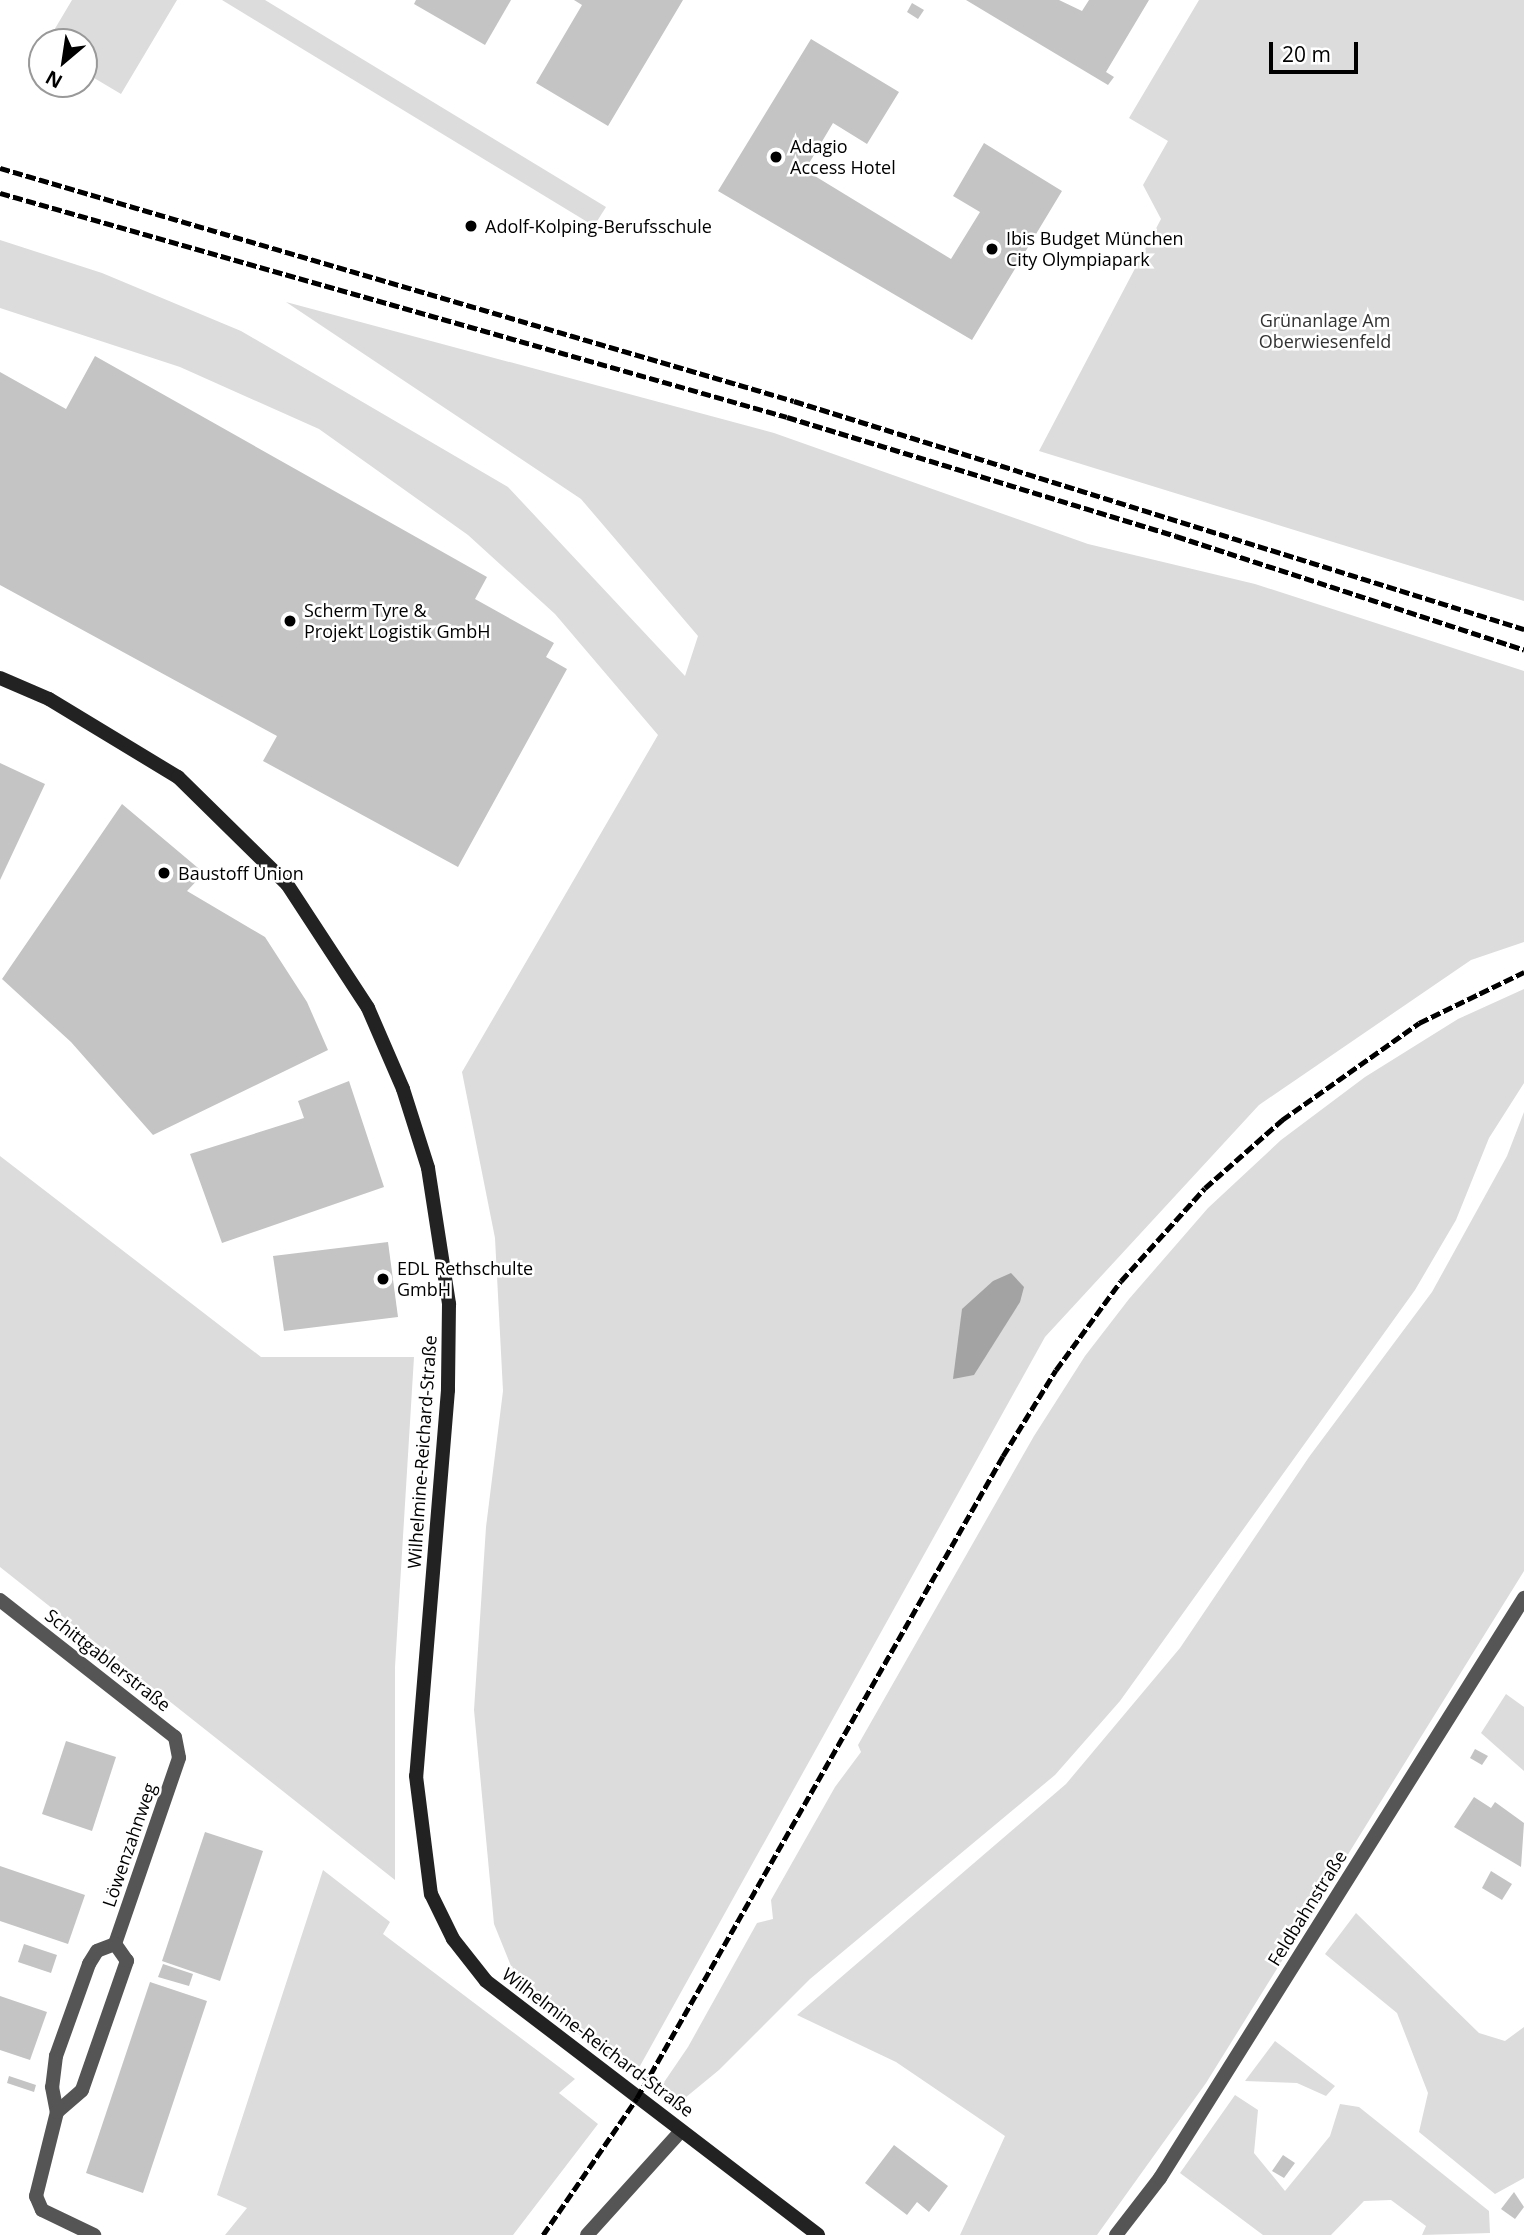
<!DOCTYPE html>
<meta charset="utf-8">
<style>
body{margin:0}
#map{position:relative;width:1524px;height:2235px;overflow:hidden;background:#fff;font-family:"Open Sans",sans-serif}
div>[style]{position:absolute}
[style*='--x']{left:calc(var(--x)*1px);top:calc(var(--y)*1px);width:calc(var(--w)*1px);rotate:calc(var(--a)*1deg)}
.green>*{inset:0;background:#dcdcdc}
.water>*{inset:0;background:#a3a3a3}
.building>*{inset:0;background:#c4c4c4}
.street>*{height:14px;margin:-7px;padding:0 7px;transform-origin:7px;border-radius:7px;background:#555}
.secondary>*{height:14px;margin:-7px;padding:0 7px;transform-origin:7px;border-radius:7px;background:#222}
.rail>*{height:5px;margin-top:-2.5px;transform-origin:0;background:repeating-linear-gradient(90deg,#000 0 10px,transparent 0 13.5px)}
.dots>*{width:19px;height:19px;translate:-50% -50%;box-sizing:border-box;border:4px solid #fff;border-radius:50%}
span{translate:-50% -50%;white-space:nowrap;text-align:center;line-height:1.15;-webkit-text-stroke:5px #fff;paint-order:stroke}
.poi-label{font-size:18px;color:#000}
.left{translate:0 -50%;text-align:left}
.park-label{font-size:18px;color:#333}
.street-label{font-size:18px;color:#000}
.north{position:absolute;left:28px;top:28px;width:70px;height:70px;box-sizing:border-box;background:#fff;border:2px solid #999;border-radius:50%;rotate:209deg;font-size:19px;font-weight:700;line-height:28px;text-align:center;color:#000}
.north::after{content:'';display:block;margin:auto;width:24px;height:32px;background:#000;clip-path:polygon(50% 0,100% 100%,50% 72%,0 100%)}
.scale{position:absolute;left:1269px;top:42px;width:89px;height:32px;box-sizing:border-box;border:4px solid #000;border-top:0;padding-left:9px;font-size:21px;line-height:24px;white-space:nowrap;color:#000;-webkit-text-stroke:5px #fff;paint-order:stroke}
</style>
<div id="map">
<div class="green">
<i style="clip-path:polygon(72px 0,177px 0,121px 94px,84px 72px,84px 42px,47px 42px)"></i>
<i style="clip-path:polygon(222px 0,265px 0,606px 207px,594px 226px)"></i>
<i style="clip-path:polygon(1199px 0,1524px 0,1524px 601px,1039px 451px,1161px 219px,1143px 185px,1168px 141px,1129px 118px)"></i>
<i style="clip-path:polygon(0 240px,102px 273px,241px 331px,508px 487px,685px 676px,698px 636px,581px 499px,286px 302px,774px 433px,1088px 544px,1255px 584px,1524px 671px,1524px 942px,1471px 960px,1259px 1105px,1045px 1337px,635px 2075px,547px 2011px,511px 1966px,494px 1924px,474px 1710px,486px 1527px,503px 1391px,495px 1238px,462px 1072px,658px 735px,555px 614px,468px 535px,319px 429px,180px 367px,0 308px)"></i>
<i style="clip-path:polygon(1524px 989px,1524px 1083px,1489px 1138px,1456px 1220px,1415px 1290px,1120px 1701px,1055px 1775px,810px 1979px,719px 2070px,674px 2107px,656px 2094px,688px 2047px,757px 1923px,773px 1919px,771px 1900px,835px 1787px,861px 1752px,858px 1745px,1034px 1436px,1085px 1356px,1129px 1299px,1208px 1208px,1281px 1140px,1365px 1077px,1458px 1019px)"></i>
<i style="clip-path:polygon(1524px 1112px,1524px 1571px,1206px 2083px,1097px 2235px,960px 2235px,1005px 2136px,896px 2062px,797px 2015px,1066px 1784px,1180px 1648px,1309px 1457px,1432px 1292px,1507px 1156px)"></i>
<i style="clip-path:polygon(0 1156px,261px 1357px,414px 1357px,395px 1667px,395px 1880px,0 1567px)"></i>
<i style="clip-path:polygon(1506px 1694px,1524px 1707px,1524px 1771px,1481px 1733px)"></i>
<i style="clip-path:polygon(323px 1870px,390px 1922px,383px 1934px,575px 2079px,559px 2093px,598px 2124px,513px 2235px,225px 2235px,247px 2208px,217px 2195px)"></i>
<i style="clip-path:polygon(1356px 1913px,1479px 2033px,1505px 2041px,1524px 2027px,1524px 2178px,1495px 2194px,1419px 2132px,1428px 2093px,1397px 2013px,1325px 1954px)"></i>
<i style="clip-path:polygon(1275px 2041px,1335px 2086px,1326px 2096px,1297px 2083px,1245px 2081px)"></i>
<i style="clip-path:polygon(1235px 2095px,1258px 2110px,1254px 2153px,1285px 2191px,1330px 2136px,1340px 2104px,1359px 2107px,1489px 2211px,1490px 2233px,1422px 2235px,1426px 2226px,1391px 2200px,1364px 2201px,1331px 2235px,1263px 2235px,1180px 2173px)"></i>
</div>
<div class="water">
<i style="clip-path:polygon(1011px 1273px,1024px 1287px,1020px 1302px,974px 1375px,953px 1379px,962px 1309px,993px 1281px)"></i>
</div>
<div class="building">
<i style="clip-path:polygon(416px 0,511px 0,485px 45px,414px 4px)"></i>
<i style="clip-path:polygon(574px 0,683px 0,608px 126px,536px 83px,582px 5px)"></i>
<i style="clip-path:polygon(966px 0,1059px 0,1082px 11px,1089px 0,1149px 0,1106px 72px,1114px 77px,1108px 85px)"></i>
<i style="clip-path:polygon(912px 3px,924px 10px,918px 19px,907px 12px)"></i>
<i style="clip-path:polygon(811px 39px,899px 92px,867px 144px,833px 123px,805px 170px,951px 259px,980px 212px,953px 196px,984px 143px,1062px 191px,972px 340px,718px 191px)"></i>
<i style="clip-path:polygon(95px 356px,487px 577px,475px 599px,554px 643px,546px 657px,567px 669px,458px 867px,263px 761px,277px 736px,0 585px,0 372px,66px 409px)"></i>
<i style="clip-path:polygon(0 763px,45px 784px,0 880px)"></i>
<i style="clip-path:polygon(122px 804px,204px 873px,187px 891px,265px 937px,307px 1002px,328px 1050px,153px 1135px,71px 1042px,2px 979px)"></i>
<i style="clip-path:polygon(349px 1081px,384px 1187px,222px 1243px,190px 1154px,304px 1118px,298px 1101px)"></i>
<i style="clip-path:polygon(388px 1242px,398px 1317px,284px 1331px,273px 1256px)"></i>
<i style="clip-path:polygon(66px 1741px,116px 1757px,92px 1831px,42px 1814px)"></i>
<i style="clip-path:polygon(1475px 1749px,1488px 1756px,1482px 1765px,1470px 1758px)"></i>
<i style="clip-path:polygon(1474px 1797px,1491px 1808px,1495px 1802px,1524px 1823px,1521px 1867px,1454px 1827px)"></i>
<i style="clip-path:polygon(205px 1832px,263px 1851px,220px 1981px,162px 1961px)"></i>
<i style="clip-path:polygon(0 1866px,85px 1895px,68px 1944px,0 1921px)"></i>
<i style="clip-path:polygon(1491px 1871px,1512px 1884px,1502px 1900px,1482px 1888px)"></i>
<i style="clip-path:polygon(24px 1944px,57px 1955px,51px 1973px,18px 1962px)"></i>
<i style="clip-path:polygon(163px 1964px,193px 1974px,189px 1986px,158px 1977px)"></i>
<i style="clip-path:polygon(150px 1982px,207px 2001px,143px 2193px,86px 2173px)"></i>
<i style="clip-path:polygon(0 1996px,47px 2012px,30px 2060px,0 2050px)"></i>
<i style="clip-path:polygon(9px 2076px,36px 2085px,34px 2092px,7px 2083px)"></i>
<i style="clip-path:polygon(894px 2145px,948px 2186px,929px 2212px,917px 2202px,907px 2215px,865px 2183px)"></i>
<i style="clip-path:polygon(1283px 2155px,1295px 2163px,1284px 2178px,1272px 2171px)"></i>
<i style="clip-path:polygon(1514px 2192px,1524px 2207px,1515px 2219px,1501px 2209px)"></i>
</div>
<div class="street">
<i style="--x:0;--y:1600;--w:222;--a:38.1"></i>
<i style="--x:175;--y:1737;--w:21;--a:79"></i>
<i style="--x:179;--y:1758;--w:197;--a:109"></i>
<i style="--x:115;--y:1944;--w:19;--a:159"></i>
<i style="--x:97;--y:1951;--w:15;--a:122"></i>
<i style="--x:89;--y:1964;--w:98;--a:109.7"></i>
<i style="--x:56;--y:2056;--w:31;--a:97"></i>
<i style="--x:52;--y:2087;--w:25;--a:79"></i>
<i style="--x:57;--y:2112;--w:87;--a:104"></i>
<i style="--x:36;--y:2196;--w:15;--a:67"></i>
<i style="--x:42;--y:2210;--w:58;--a:25.7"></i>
<i style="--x:57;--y:2112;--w:33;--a:-41"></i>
<i style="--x:82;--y:2090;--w:137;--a:-70.8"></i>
<i style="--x:127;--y:1961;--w:21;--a:-125"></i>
<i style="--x:587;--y:2235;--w:140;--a:-47.9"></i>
<i style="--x:1116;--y:2235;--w:72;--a:-52.3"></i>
<i style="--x:1160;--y:2178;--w:685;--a:-57.89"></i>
</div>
<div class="secondary">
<i style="--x:0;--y:678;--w:53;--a:23.2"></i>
<i style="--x:49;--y:699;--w:151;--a:31.2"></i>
<i style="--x:178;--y:777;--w:153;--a:44.5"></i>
<i style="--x:287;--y:884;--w:148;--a:56.8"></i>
<i style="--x:368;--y:1008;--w:88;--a:66.6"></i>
<i style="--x:403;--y:1089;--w:83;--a:72.4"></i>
<i style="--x:428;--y:1168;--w:138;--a:81.2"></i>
<i style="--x:449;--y:1304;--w:86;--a:90.7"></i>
<i style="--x:448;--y:1390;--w:387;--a:94.7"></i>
<i style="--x:416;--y:1776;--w:119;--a:82.8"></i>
<i style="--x:431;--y:1894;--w:50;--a:63.9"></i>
<i style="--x:453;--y:1939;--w:53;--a:51.8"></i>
<i style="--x:486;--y:1981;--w:418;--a:37.4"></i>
</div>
<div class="rail">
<i style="--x:0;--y:168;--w:827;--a:16.35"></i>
<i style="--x:794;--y:401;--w:765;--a:17.35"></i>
<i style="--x:0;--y:193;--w:818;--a:15.89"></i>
<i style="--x:787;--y:417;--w:407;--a:17"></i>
<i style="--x:1176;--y:536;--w:366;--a:18.1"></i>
<i style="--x:543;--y:2235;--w:166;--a:-55.5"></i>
<i style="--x:637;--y:2098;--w:739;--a:-60.31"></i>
<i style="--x:1003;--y:1456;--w:101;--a:-58.4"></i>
<i style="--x:1056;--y:1370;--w:110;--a:-53.9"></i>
<i style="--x:1121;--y:1281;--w:125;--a:-47.9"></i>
<i style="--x:1205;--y:1188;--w:103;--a:-41.4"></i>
<i style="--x:1282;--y:1120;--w:168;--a:-35.3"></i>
<i style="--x:1419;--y:1023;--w:117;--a:-25.9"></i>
</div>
<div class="dots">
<i style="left:776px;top:157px;background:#000"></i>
<i style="left:471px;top:226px;background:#000"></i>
<i style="left:992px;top:249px;background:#000"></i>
<i style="left:290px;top:621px;background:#000"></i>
<i style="left:164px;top:873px;background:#000"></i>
<i style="left:383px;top:1279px;background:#000"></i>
</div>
<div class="poi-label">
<span class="left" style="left:790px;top:157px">Adagio<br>Access Hotel</span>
<span class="left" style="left:485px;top:226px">Adolf-Kolping-Berufsschule</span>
<span class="left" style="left:1006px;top:249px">Ibis Budget München<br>City Olympiapark</span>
<span class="left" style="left:304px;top:621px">Scherm Tyre &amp;<br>Projekt Logistik GmbH</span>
<span class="left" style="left:178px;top:873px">Baustoff Union</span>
<span class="left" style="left:397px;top:1279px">EDL Rethschulte<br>GmbH</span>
</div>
<div class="park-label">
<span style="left:1325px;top:331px">Grünanlage Am<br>Oberwiesenfeld</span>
</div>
<div class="street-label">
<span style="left:422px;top:1452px;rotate:-86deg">Wilhelmine-Reichard-Straße</span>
<span style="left:108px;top:1660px;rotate:38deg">Schittgablerstraße</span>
<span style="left:129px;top:1845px;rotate:-71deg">Löwenzahnweg</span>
<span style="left:1307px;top:1908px;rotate:-58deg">Feldbahnstraße</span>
<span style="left:598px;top:2042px;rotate:37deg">Wilhelmine-Reichard-Straße</span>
</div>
<div class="north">N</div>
<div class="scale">20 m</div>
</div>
